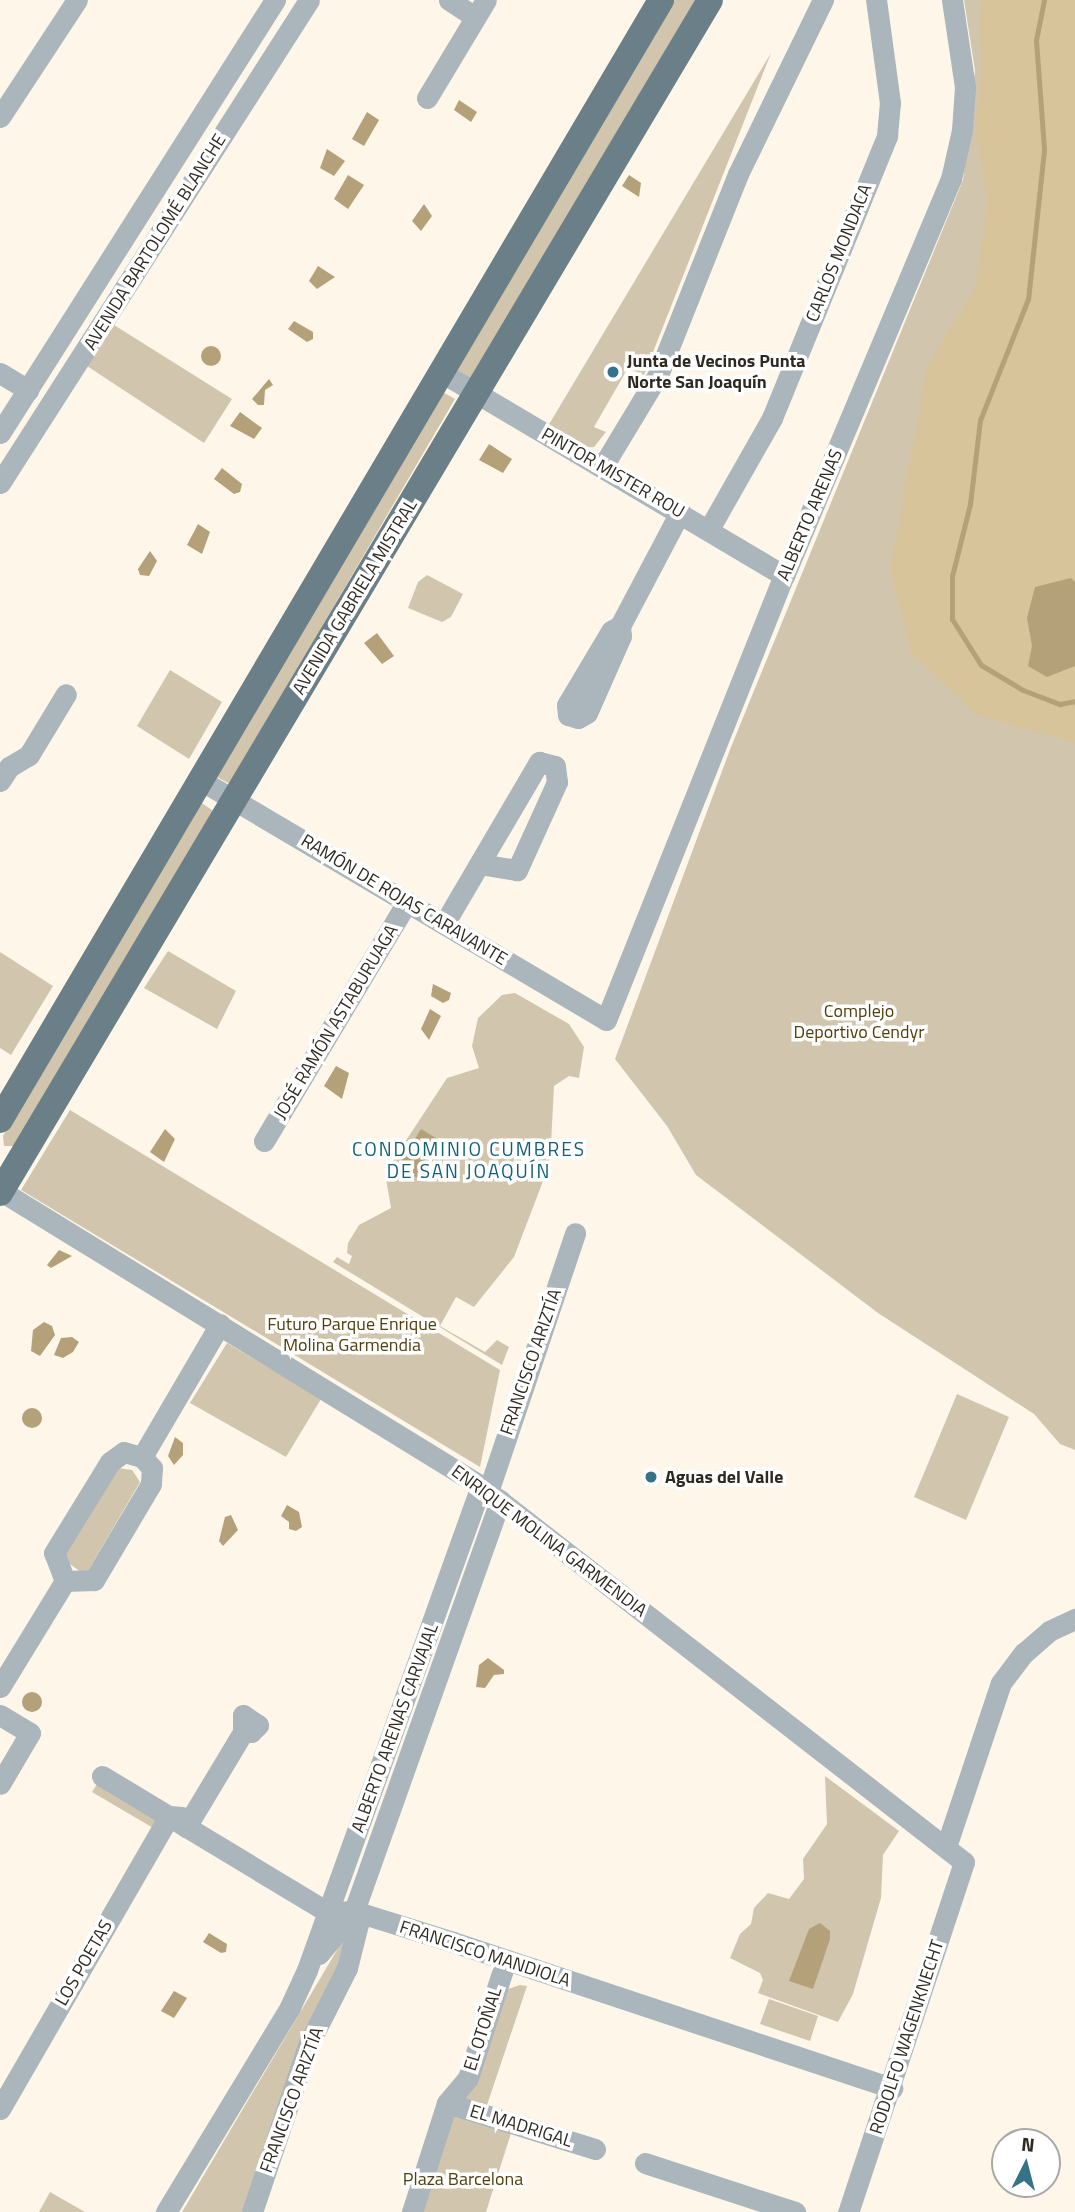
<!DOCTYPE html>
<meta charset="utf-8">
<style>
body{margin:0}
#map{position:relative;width:1075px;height:2212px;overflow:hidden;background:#fef7e9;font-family:"Titillium Web",sans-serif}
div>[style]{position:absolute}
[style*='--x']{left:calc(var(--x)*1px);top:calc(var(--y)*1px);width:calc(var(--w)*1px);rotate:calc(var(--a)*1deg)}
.green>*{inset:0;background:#d1c5ad}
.forest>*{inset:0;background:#d8c49b}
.water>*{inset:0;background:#b4a179}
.round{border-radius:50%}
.stream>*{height:5px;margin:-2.5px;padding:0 2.5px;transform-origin:2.5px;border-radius:2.5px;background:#b4a179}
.minor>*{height:21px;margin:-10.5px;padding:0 10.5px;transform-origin:10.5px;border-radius:10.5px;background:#aab6bb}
.major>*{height:26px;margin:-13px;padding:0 13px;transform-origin:13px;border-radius:13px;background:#6a7f87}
.dots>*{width:19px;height:19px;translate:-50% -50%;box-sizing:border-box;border:4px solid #fff;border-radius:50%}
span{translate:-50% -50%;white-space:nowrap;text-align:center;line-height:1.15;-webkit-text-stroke:7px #fff;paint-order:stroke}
.street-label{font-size:18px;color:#2e2921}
.poi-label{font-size:18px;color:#2e2921;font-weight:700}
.left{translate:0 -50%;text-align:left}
.park-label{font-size:18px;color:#533e0b}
.neighbourhood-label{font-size:19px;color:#116078;letter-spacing:2px}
.north{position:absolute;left:991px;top:2128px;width:70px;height:70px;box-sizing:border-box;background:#fff;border:2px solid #aba9a6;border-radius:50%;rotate:6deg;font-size:19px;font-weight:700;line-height:28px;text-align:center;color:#2e2921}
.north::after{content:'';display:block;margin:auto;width:24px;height:32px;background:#357389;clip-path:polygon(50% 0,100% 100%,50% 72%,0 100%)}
</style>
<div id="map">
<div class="green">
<i style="clip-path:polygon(675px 0,695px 0,471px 378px,456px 369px)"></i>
<i style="clip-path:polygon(964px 0,1075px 0,1075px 1450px,1060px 1444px,1034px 1414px,878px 1313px,696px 1175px,667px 1126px,615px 1059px,731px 747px,963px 180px,975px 71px)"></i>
<i style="clip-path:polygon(771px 53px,644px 375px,628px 368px,594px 427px,606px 432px,594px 447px,585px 448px,548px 426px)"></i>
<i style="clip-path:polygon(114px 325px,232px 399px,204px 443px,87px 366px)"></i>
<i style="clip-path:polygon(441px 391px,455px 399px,230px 784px,215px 776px)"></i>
<i style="clip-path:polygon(427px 575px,463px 594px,451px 617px,442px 622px,408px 608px,418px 582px)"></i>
<i style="clip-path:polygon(170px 670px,222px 702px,189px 759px,137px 726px)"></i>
<i style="clip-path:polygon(200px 802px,215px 812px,15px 1146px,4px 1146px,3px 1136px)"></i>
<i style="clip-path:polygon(168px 951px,236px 991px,217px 1029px,144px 988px)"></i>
<i style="clip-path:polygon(0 952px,53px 986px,11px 1055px,0 1048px)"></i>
<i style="clip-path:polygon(515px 993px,569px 1024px,584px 1047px,579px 1078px,569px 1076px,554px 1086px,550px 1163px,514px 1257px,474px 1307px,456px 1297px,440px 1326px,485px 1352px,497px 1340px,509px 1347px,502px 1365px,333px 1262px,337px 1257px,349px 1264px,352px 1256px,347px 1253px,348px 1243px,359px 1225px,391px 1208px,386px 1179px,390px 1165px,447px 1078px,479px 1068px,472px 1046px,478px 1018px,502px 995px)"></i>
<i style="clip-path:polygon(70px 1110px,500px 1370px,480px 1467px,21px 1190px)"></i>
<i style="clip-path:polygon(227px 1343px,321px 1399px,286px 1457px,190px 1403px)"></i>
<i style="clip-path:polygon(957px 1394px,1009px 1417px,966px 1520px,914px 1497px)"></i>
<i style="clip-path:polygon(118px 1468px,132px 1470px,140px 1482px,88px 1571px,81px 1572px,67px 1562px,65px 1552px)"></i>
<i style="clip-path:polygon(102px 1776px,169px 1816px,160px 1832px,92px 1792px)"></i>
<i style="clip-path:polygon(825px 1776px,899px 1831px,883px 1855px,881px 1898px,853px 1994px,838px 2022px,758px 1993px,763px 1980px,760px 1973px,730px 1958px,740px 1934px,751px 1924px,754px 1908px,768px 1893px,789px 1899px,804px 1879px,803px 1859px,827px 1824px)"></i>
<i style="clip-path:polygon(347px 1933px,344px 1963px,247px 2212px,182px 2212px)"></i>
<i style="clip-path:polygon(520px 1985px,527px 1986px,482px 2120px,512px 2130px,486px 2212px,419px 2212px,452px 2113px,508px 1989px)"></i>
<i style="clip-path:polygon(769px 1999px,818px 2016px,810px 2041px,760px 2024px)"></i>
<i style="clip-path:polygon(50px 2192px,85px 2212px,39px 2212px)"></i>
</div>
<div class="forest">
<i style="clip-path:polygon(982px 0,1075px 0,1075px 743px,977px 715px,912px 654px,890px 569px,927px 367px,975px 288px,988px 202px,975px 129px,982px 68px,979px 13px)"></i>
</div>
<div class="water">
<i style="clip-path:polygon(459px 100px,477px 112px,471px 122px,454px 110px)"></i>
<i style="clip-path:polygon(367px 112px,379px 120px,364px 146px,352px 139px)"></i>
<i style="clip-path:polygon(327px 149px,345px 161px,334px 176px,320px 168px)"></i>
<i style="clip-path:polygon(348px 175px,364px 185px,348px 209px,334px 199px)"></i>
<i style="clip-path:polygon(629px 175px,641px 183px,639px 197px,622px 186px)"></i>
<i style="clip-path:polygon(424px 204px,432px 216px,421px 231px,412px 221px)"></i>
<i style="clip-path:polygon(318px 266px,335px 277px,317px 289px,309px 281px)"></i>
<i style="clip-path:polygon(294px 321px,313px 332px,313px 339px,307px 342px,288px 329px)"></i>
<i class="round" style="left:201px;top:346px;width:20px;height:20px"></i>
<i style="clip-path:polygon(269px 379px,273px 385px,265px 390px,264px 405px,258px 405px,252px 399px)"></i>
<i style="clip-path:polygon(240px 412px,262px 428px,254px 439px,230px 426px)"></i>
<i style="clip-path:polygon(489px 444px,512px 459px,503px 473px,479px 460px)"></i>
<i style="clip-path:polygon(222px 468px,242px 484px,240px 492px,234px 494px,214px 479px)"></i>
<i style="clip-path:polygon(198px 524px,210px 532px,202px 554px,187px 545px)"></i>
<i style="clip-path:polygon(150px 551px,157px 561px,149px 576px,140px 575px,138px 569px)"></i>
<i style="clip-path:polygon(1071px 578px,1075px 582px,1075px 666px,1047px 677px,1028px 666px,1032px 646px,1027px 618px,1035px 587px)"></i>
<i style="clip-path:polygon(377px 633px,394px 656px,382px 664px,364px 643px)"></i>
<i style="clip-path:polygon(433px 984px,451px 993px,449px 1000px,443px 1003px,431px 996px)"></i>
<i style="clip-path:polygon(430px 1009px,441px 1016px,429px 1040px,421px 1029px)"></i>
<i style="clip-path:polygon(336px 1066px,349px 1073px,342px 1099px,324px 1086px)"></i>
<i style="clip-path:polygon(165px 1129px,175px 1139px,164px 1162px,150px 1152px)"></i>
<i style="clip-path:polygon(421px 1129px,436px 1138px,417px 1178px,398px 1166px)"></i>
<i style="clip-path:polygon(59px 1250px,72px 1256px,51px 1268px,47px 1265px)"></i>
<i style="clip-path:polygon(44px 1322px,52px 1326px,55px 1335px,40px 1356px,31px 1351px,33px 1330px)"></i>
<i style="clip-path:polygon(72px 1337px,79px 1342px,73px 1352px,63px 1358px,54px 1355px,61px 1338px)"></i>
<i class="round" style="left:22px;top:1408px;width:20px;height:20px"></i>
<i style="clip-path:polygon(175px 1437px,183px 1443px,183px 1455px,174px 1465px,168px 1456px)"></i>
<i style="clip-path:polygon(287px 1505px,299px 1512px,302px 1527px,296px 1531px,289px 1529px,289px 1522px,281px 1516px)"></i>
<i style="clip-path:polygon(231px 1515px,238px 1530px,223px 1546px,219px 1541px,225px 1517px)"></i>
<i style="clip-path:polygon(488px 1658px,504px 1670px,504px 1674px,494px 1675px,485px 1688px,476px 1687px,479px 1665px)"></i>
<i class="round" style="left:22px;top:1692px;width:20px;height:20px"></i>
<i style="clip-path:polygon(820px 1923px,830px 1931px,830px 1939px,813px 1989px,789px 1981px,809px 1929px)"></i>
<i style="clip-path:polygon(209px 1933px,227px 1944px,226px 1952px,221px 1953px,203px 1942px)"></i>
<i style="clip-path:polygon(174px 1991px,187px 1998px,174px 2018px,161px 2011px)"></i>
</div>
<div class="stream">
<i style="--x:1044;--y:0;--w:41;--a:101.3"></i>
<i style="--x:1036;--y:40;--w:110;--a:85.8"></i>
<i style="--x:1044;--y:150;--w:150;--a:96.1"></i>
<i style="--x:1028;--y:299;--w:130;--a:111.6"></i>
<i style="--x:980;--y:420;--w:85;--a:96.8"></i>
<i style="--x:970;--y:504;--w:74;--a:104"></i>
<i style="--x:952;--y:576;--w:43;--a:90"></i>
<i style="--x:952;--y:619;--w:54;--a:57.8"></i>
<i style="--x:981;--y:665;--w:49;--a:30.8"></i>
<i style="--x:1023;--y:690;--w:40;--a:21"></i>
<i style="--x:1060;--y:704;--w:15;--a:-11"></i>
</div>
<div class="minor">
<i style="--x:449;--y:0;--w:31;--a:33"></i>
<i style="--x:427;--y:98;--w:114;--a:-59"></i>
<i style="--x:0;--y:117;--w:140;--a:-56.7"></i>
<i style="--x:441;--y:372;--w:399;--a:30.7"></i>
<i style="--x:0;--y:373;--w:33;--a:31"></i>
<i style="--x:0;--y:433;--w:513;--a:-57.58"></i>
<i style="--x:603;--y:466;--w:106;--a:-58.9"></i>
<i style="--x:658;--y:375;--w:216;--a:-68.3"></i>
<i style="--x:738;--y:174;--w:194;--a:-64"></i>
<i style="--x:0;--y:483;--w:573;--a:-57.39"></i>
<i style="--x:709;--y:529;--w:128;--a:-60.4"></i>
<i style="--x:772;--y:418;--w:305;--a:-67.8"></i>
<i style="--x:887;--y:136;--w:33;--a:-85"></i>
<i style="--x:890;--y:103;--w:104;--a:-97.7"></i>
<i style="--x:620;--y:626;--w:10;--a:151"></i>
<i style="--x:611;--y:631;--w:86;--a:120.7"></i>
<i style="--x:567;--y:705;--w:10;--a:84"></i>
<i style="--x:568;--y:715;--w:10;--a:17"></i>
<i style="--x:578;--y:718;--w:10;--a:-29"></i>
<i style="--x:587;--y:713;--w:84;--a:-66.2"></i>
<i style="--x:621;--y:636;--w:10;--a:-96"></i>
<i style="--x:620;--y:626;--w:129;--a:-62.2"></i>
<i style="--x:0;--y:781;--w:17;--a:-57"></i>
<i style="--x:9;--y:767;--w:23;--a:-31"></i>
<i style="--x:29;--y:755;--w:71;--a:-58.8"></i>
<i style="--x:202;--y:781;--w:469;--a:30.6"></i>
<i style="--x:606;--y:1020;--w:478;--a:-68.2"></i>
<i style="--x:784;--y:576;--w:431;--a:-67.2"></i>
<i style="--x:951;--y:179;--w:50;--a:-77.3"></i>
<i style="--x:962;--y:130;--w:43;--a:-86"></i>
<i style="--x:965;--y:87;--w:88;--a:-98.5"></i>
<i style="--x:444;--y:924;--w:188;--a:-59.6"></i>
<i style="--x:539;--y:762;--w:16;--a:14"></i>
<i style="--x:555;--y:766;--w:16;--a:83"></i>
<i style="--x:557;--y:782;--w:97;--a:114.4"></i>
<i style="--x:517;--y:870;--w:37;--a:-171"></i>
<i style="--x:264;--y:1141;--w:279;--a:-59.1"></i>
<i style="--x:1;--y:1191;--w:563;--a:31.57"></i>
<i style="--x:481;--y:1486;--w:612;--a:37.9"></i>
<i style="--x:964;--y:1862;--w:369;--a:108.3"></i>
<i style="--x:124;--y:1452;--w:19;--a:16"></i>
<i style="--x:142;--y:1457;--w:15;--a:48"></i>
<i style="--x:152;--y:1468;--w:16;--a:94"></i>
<i style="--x:151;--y:1484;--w:112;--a:120.7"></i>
<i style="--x:94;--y:1580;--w:29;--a:178"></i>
<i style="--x:65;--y:1581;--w:30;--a:-111"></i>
<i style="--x:54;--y:1553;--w:107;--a:-58.4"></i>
<i style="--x:110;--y:1462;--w:17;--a:-36"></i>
<i style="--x:142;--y:1457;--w:154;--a:-59.6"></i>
<i style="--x:488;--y:1492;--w:273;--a:-71.4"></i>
<i style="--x:0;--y:1687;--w:124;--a:-58.5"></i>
<i style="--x:0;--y:1715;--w:35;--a:31"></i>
<i style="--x:30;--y:1733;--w:59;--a:120.5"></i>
<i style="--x:243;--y:1715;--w:18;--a:34"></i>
<i style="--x:258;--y:1725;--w:10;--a:135"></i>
<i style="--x:251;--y:1732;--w:8;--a:180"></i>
<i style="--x:243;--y:1732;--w:17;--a:-90"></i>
<i style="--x:102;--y:1776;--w:265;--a:31.1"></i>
<i style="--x:329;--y:1913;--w:25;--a:-5"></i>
<i style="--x:354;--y:1911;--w:104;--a:17.4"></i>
<i style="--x:453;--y:1942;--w:463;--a:18.4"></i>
<i style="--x:186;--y:1827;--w:111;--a:-59"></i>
<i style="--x:946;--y:1847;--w:173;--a:-71.5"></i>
<i style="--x:1001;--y:1683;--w:38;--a:-53"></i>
<i style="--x:1024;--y:1653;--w:33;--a:-41"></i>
<i style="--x:1049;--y:1631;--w:29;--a:-25"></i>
<i style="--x:319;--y:1954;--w:55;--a:-50.9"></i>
<i style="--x:354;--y:1911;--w:436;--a:-70.4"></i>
<i style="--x:447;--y:2103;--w:155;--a:17.3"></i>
<i style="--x:0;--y:2109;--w:338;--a:-60"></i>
<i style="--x:169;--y:1816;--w:13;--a:4"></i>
<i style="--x:645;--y:2163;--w:158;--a:18.1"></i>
<i style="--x:166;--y:2212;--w:240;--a:-58.8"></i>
<i style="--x:290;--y:2007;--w:41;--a:-65.3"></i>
<i style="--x:307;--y:1970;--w:514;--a:-70.23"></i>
<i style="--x:252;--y:2212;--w:178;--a:-71.4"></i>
<i style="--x:309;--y:2043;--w:84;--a:-63.1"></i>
<i style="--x:347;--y:1968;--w:45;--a:-76"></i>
<i style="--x:358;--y:1924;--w:14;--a:-107"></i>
<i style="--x:412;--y:2212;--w:114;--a:-72.2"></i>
<i style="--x:447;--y:2103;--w:33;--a:-50"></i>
<i style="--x:468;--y:2078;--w:124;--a:-72.1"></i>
</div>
<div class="major">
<i style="--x:0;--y:1120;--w:1301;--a:-59.45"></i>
<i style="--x:0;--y:1193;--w:1388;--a:-59.24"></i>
</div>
<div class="dots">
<i style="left:613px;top:372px;background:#357389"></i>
<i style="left:651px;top:1477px;background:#357389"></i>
</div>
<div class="street-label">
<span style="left:155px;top:242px;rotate:-58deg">AVENIDA BARTOLOMÉ BLANCHE</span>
<span style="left:839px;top:253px;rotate:-68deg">CARLOS MONDACA</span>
<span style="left:613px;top:473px;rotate:30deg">PINTOR MISTER ROU</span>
<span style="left:810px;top:515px;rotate:-67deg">ALBERTO ARENAS</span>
<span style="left:355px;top:597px;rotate:-59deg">AVENIDA GABRIELA MISTRAL</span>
<span style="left:404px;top:900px;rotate:31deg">RAMÓN DE ROJAS CARAVANTE</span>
<span style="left:336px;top:1022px;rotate:-59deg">JOSÉ RAMÓN ASTABURUAGA</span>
<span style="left:531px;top:1362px;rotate:-71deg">FRANCISCO ARIZTÍA</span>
<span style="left:549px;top:1541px;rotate:37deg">ENRIQUE MOLINA GARMENDIA</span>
<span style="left:395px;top:1728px;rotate:-70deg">ALBERTO ARENAS CARVAJAL</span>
<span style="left:485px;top:1954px;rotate:18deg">FRANCISCO MANDIOLA</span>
<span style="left:84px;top:1963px;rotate:-60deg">LOS POETAS</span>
<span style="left:483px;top:2029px;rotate:-72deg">EL OTOÑAL</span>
<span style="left:907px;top:2037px;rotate:-72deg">RODOLFO WAGENKNECHT</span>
<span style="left:292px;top:2100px;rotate:-70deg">FRANCISCO ARIZTÍA</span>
<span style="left:521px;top:2126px;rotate:17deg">EL MADRIGAL</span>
</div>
<div class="poi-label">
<span class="left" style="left:627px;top:372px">Junta de Vecinos Punta<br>Norte San Joaquín</span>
<span class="left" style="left:665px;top:1477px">Aguas del Valle</span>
</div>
<div class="park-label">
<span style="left:859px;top:1022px">Complejo<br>Deportivo Cendyr</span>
<span style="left:352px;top:1335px">Futuro Parque Enrique<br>Molina Garmendia</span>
<span style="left:463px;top:2179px">Plaza Barcelona</span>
</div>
<div class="neighbourhood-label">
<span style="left:469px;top:1160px">CONDOMINIO CUMBRES<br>DE SAN JOAQUÍN</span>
</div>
<div class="north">N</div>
</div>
